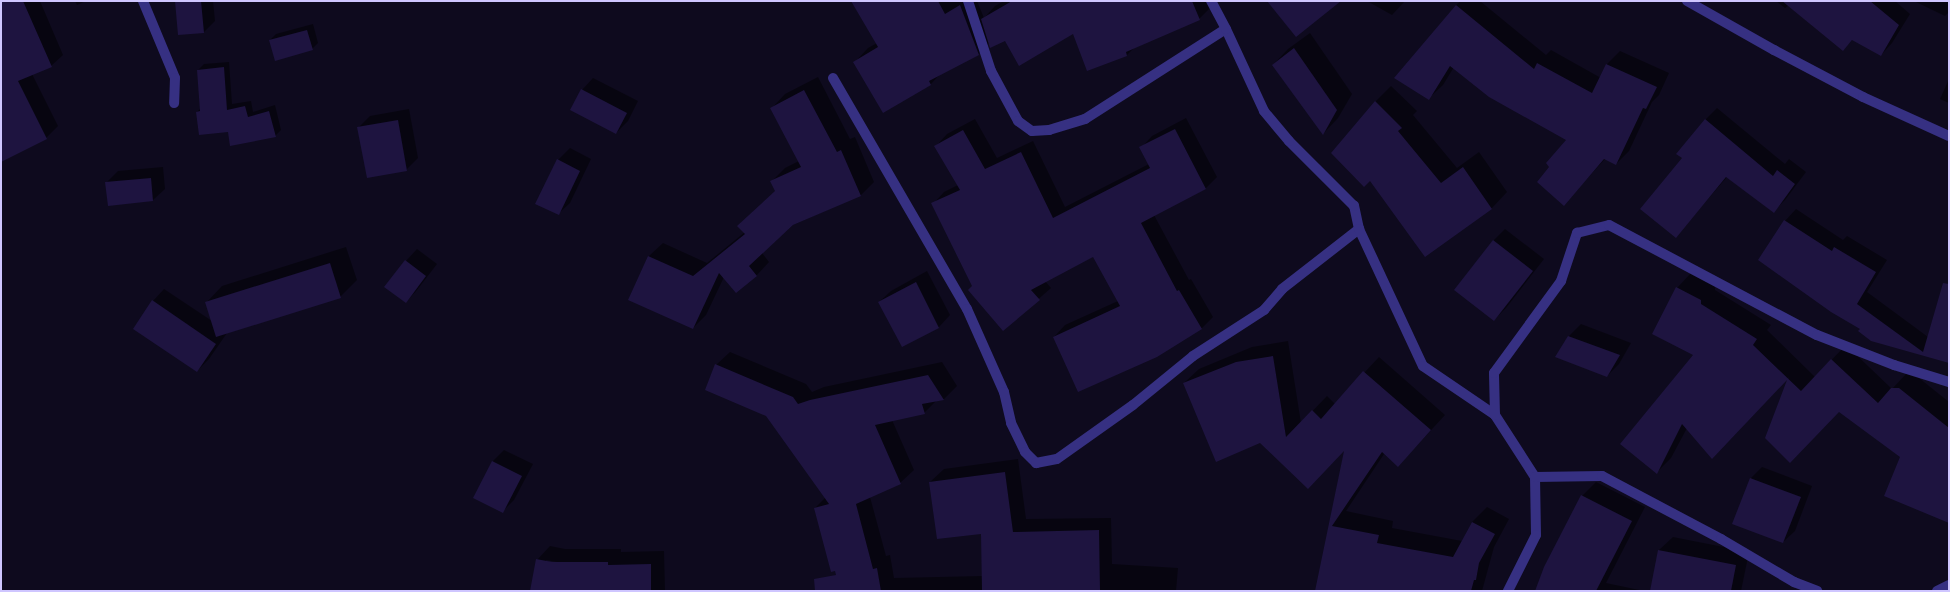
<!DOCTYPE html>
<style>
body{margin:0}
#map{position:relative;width:1950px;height:592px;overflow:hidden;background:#0e0a1e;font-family:"Open Sans",sans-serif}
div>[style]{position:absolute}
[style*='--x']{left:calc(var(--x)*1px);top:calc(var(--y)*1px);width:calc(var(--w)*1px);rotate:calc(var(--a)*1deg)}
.shadow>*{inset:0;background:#0007}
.building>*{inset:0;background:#1e1440}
.minor>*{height:10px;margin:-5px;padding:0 5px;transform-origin:5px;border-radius:5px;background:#363082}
span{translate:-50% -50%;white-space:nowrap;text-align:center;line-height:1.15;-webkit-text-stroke:3px #0e0a1e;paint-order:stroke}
.frame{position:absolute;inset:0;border:2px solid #cfc6ff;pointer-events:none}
</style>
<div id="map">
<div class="shadow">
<i style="clip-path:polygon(1px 1px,40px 1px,63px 55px,51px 66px,32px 74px,58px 126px,46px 138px,1px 152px)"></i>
<i style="clip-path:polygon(75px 1px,86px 1px,77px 5px)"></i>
<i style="clip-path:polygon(176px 1px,213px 1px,215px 21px,204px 32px,179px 34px)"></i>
<i style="clip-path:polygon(852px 1px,977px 1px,984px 18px,995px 6px,1004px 1px,1210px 1px,1212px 6px,1199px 19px,1135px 47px,1127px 55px,1073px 33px,990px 42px,978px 54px,941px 73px,931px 84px,884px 111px,855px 62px,868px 48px,877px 43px)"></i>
<i style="clip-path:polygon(1367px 1px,1405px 1px,1392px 15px)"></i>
<i style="clip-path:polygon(1461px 1px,1480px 1px,1546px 55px,1551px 50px,1601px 78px,1607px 64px,1620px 51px,1669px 73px,1659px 95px,1652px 102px,1629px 151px,1616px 164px,1605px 159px,1564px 204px,1550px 166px,1567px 139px,1454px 67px,1443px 85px,1429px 98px,1456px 5px)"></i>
<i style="clip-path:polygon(1776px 1px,1895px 1px,1910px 14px,1892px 43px,1881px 55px,1853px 39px,1843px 50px,1789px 5px,1785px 8px)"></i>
<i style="clip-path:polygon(1949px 1px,1949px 12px,1945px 16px,1916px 2px)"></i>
<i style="clip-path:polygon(313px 24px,318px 43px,312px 49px,270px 40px,276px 34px)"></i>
<i style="clip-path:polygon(1310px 33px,1352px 94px,1338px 118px,1323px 134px,1273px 65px,1288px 49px)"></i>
<i style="clip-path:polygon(229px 62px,232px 104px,251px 101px,253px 112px,275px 105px,281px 130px,275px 136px,228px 131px,197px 112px,201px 108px,198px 70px,204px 64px)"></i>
<i style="clip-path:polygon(818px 77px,850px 139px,855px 137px,874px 182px,861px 195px,793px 225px,762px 253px,769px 262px,756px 276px,724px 277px,706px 315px,693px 328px,629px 299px,649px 256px,663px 243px,707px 263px,745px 232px,776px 191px,772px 181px,785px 168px,799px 161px,772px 108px,785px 94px)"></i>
<i style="clip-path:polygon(593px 78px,638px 101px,628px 121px,616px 133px,582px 90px)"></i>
<i style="clip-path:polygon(1949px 79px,1949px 103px,1940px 99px)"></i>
<i style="clip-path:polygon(1391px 86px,1417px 111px,1413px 115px,1457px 168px,1479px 152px,1507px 192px,1492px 208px,1425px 255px,1375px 102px)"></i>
<i style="clip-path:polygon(1717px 108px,1785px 164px,1789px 159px,1806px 172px,1785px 200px,1773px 212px,1727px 177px,1676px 236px,1683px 158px,1705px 120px)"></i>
<i style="clip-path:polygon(409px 109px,418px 158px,406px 170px,358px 128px,370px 116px)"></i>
<i style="clip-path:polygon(1186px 118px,1217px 177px,1205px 189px,1154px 215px,1189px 280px,1191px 279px,1213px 317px,1202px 328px,1156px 356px,1054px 337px,1065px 325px,1118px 301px,1094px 256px,1045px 281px,1051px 288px,1003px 330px,973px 286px,933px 204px,944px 192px,958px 185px,936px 146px,947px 134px,975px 119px,997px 158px,1033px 141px,1065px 207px,1149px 164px,1141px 148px,1152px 136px)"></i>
<i style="clip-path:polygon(570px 148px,591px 159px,570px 203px,558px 214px,558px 160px)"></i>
<i style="clip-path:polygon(163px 167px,165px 189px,153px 200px,106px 183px,118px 171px)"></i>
<i style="clip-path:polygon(1796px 209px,1843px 240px,1847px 236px,1887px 260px,1867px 292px,1928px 337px,1949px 286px,1949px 362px,1862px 329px,1785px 221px)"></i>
<i style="clip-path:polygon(1505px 229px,1544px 259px,1506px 308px,1494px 320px,1493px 241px)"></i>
<i style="clip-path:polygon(346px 247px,357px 280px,340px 297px,227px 333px,209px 359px,197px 371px,153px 301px,164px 289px,212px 321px,206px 303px,222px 286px)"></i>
<i style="clip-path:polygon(417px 249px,437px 264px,417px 290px,406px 302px,406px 261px)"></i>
<i style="clip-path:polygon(927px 271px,950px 315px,939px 327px,902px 346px,879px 302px,891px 291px)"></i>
<i style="clip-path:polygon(1691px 273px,1715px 286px,1715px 290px,1771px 325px,1767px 330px,1815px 377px,1846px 345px,1892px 389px,1906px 374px,1914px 374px,1949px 402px,1949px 522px,1902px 457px,1839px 411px,1766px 438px,1789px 377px,1726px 444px,1687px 428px,1671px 458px,1657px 472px,1695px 355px,1677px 288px)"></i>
<i style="clip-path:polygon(1581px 324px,1631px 343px,1619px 364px,1607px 376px,1557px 357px,1569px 336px)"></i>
<i style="clip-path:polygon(1288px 341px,1301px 423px,1327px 396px,1335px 404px,1379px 357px,1445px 415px,1398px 466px,1384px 454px,1346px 511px,1393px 521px,1392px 528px,1462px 541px,1472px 522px,1487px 507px,1509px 519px,1494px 547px,1482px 591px,1316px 591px,1345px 449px,1261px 442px,1184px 383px,1199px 369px,1252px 347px)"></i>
<i style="clip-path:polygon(730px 352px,806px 384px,812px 392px,824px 387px,942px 362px,957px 386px,944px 399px,937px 400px,924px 413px,892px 420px,914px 470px,900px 483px,870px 497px,886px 556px,890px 555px,894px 578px,983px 576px,982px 533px,930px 482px,944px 469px,1018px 459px,1026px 519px,1111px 518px,1112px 564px,1178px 568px,1176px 591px,840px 591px,836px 570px,815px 508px,826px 497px,767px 415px,716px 365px)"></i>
<i style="clip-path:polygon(504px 450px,533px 464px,514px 500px,502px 512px,493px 461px)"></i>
<i style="clip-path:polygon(1762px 467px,1812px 486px,1795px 531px,1783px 542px,1751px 478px)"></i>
<i style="clip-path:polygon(1596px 482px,1645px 507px,1606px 583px,1644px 591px,1536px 591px,1582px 496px)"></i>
<i style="clip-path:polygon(1673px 537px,1749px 552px,1741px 591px,1651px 591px,1659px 550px)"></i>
<i style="clip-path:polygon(evenodd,550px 546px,565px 549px,621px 549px,621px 552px,664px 551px,665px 591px,531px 591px,537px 560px,550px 546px,546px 560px,557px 562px,556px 564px,546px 562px,546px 560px)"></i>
</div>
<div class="building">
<i style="clip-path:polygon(1px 1px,23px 1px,52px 67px,18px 81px,47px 139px,1px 162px)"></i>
<i style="clip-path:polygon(175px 1px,201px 1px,204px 33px,178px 35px)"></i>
<i style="clip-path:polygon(851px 1px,938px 1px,945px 14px,960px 5px,979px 55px,929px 81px,931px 85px,883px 113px,853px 62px,878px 47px)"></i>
<i style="clip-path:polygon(1012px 1px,1192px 1px,1200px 20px,1126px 52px,1127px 56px,1087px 71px,1073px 34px,1019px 66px,1005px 41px,990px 48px,981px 19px)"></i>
<i style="clip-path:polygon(1267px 1px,1341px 1px,1296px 37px)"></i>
<i style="clip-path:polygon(1782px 1px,1870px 1px,1899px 25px,1881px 56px,1852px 40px,1843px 51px)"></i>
<i style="clip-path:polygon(1456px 5px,1534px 69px,1537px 63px,1592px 93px,1606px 64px,1657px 87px,1646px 109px,1643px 108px,1616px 165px,1604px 159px,1564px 206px,1537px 182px,1549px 167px,1546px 163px,1566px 140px,1489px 97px,1450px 66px,1429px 100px,1394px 78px)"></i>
<i style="clip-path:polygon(307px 30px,313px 50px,275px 61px,269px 40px)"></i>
<i style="clip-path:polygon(1294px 48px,1337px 110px,1323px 135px,1272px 65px)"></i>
<i style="clip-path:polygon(224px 67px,227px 110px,245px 106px,248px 117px,269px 111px,276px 137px,230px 146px,228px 132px,199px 135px,196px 112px,200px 111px,197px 70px)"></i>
<i style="clip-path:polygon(581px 89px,627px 113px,616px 134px,570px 110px)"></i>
<i style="clip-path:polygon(804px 90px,837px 152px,841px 150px,861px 196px,793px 225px,749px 266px,757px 276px,736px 293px,719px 273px,693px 329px,628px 300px,648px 256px,693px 276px,745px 234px,737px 226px,775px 191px,770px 181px,801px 167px,770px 108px)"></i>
<i style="clip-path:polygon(1375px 101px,1402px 128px,1398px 131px,1441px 183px,1463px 167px,1492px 209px,1425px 257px,1370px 181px,1364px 187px,1331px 153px)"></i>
<i style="clip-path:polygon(1705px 119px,1773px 176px,1777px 170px,1795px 184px,1774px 213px,1726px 177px,1676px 238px,1640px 209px,1682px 158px,1676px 154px)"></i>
<i style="clip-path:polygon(398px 120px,407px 171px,367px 178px,357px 127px)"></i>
<i style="clip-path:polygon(1175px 129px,1206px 189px,1141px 223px,1177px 291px,1179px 290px,1202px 329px,1157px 357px,1078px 392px,1053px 337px,1120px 306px,1093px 257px,1031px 290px,1040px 300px,1003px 331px,968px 290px,972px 286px,931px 203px,960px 190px,934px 146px,963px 130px,985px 169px,1021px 152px,1053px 218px,1150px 168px,1139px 147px)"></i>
<i style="clip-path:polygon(557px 159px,580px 171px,559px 215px,535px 204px)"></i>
<i style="clip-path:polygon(151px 178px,153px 201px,108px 206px,105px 182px)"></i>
<i style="clip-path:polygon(1784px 220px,1832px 251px,1834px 247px,1876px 272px,1857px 304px,1923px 352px,1943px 283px,1949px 284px,1949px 363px,1871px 341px,1858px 331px,1860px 329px,1831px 312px,1758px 260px)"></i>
<i style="clip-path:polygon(1493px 240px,1533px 271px,1494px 321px,1454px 290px)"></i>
<i style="clip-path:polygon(405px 260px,426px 276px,406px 303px,384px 287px)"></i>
<i style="clip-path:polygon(330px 263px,341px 298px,216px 337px,205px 302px)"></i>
<i style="clip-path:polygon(916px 282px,939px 328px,902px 347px,878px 302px)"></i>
<i style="clip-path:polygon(1676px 287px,1701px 300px,1701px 304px,1757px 339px,1753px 345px,1801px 391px,1831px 359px,1878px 403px,1891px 388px,1899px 388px,1949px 428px,1949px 523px,1884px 496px,1900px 457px,1839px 412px,1790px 463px,1765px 438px,1787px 380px,1712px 459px,1682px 424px,1657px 474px,1620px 444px,1693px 355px,1652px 334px)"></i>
<i style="clip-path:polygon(152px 300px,216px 344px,197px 372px,133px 329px)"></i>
<i style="clip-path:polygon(1568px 336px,1620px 355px,1607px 377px,1555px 357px)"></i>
<i style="clip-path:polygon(1273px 356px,1286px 437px,1312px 410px,1321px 419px,1363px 371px,1431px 430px,1398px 467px,1382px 452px,1332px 526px,1379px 535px,1377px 543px,1453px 557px,1472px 522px,1495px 534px,1479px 563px,1476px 580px,1474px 580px,1471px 591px,1315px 591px,1344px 451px,1308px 489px,1260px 443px,1216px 462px,1183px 383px,1236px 362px)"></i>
<i style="clip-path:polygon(715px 364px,793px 397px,798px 404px,810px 400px,928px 375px,944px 400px,922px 404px,925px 414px,875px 425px,901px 484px,856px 504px,873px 569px,877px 568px,881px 591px,815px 591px,814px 579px,836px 575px,835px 571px,831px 572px,814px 508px,829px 504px,766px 416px,705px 390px)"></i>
<i style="clip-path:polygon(492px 461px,522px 476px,503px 513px,473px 498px)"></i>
<i style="clip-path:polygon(1005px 472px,1013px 532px,1099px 530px,1100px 591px,982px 591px,981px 534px,937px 539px,929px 482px)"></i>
<i style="clip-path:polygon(1750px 478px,1801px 497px,1783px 543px,1732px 524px)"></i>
<i style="clip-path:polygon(1581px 495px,1632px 521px,1596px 591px,1535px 591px,1544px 567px)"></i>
<i style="clip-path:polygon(1658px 550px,1736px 565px,1731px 591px,1650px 591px)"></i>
<i style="clip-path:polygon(536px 559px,552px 562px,608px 562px,608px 565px,651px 564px,651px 591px,530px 591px)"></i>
</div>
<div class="minor">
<i style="--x:143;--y:1;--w:83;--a:67.4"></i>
<i style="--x:175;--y:78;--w:25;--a:92"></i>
<i style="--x:968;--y:1;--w:74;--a:71.8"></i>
<i style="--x:991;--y:71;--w:57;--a:61.6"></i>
<i style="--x:1018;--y:121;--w:17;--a:36"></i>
<i style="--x:1032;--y:131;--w:17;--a:-3"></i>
<i style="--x:1049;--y:130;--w:38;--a:-17"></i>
<i style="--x:1085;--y:119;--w:167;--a:-32.6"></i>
<i style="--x:1687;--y:1;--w:100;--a:29.4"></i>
<i style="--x:1774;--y:50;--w:101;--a:27.8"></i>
<i style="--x:1863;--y:97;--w:94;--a:24.4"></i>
<i style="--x:833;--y:78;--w:267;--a:59.9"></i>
<i style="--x:967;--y:309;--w:91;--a:66"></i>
<i style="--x:1004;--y:392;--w:32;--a:77"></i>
<i style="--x:1011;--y:423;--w:32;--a:64"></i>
<i style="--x:1025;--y:452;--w:16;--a:45"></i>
<i style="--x:1036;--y:463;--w:21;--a:-11"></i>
<i style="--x:1057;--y:459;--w:93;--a:-35.4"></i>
<i style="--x:1133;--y:405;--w:77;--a:-39.2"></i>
<i style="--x:1193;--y:356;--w:85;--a:-32.9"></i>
<i style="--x:1264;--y:310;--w:28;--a:-49"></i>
<i style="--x:1282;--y:289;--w:98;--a:-37.9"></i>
<i style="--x:1359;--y:229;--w:24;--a:-102"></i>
<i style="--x:1354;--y:206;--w:92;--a:-135"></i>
<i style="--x:1289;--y:141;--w:39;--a:-130"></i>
<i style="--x:1264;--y:111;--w:90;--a:-114.9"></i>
<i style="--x:1226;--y:29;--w:32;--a:-118"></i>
<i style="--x:1359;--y:229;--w:151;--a:65"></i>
<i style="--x:1423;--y:366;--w:87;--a:34.2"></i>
<i style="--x:1495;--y:415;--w:74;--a:57.2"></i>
<i style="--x:1535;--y:477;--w:58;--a:89"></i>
<i style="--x:1536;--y:535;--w:63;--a:116.6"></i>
<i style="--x:1495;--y:415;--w:42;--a:-91.4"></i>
<i style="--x:1494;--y:373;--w:114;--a:-53.9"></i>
<i style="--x:1561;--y:281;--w:51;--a:-71.6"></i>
<i style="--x:1577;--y:233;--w:33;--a:-14"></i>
<i style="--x:1609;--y:225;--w:235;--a:27.9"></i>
<i style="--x:1817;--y:335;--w:83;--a:21.3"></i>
<i style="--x:1894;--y:365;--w:58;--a:17.2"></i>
<i style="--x:1535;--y:477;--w:67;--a:-0.9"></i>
<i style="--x:1602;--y:476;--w:135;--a:27.9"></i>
<i style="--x:1721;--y:539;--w:85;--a:30.5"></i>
<i style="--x:1794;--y:582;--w:25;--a:21"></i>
<i style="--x:1937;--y:591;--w:13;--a:-27"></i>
</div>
<div class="frame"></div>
</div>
